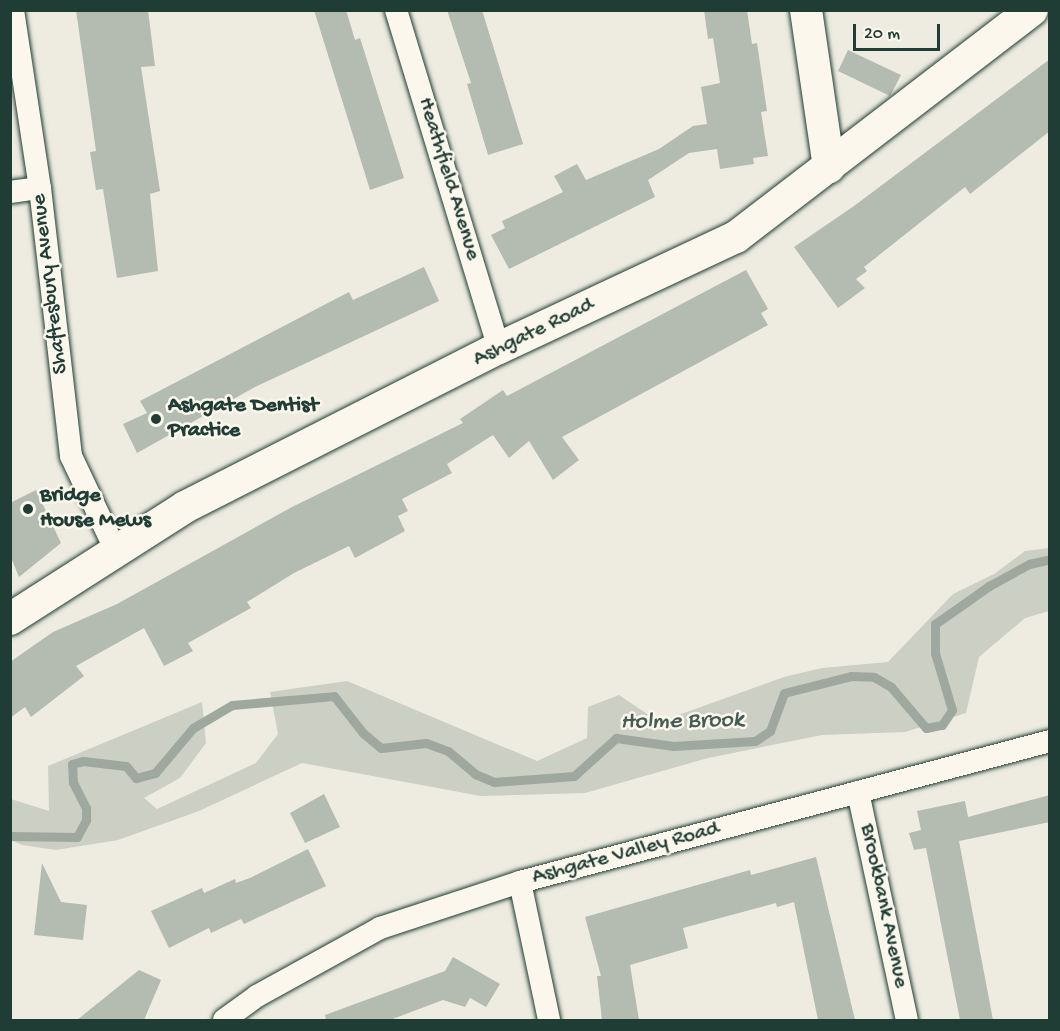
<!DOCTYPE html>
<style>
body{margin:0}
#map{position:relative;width:1060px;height:1031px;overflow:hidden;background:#eeece1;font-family:"Gochi Hand",sans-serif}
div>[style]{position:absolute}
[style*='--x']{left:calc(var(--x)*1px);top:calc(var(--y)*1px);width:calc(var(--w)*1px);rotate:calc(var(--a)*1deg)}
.green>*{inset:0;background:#cbcfc4}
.stream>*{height:9px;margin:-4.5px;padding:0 4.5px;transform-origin:4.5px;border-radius:4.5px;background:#9fa89f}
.building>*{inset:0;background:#b4bbb0}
.roads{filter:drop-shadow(0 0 2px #1f3d34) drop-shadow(0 0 2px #1f3d34)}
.street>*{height:22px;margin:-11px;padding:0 11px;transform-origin:11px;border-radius:11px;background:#fbf7ec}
.secondary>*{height:32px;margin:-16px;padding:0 16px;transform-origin:16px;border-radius:16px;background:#fbf7ec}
.dots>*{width:16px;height:16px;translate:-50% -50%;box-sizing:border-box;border:3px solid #fbf7ec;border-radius:50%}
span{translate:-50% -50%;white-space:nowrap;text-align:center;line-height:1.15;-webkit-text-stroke:5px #fbf7ec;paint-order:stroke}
.street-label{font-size:22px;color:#1f3d34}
.poi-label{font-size:22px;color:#1f3d34;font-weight:700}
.left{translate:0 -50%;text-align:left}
.water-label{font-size:24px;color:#455d54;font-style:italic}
.frame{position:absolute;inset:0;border:12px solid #1f3d34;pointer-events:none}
.scale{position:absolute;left:853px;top:24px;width:87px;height:27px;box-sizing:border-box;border:3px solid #1f3d34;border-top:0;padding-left:8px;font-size:18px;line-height:21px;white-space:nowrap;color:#1f3d34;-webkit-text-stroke:4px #fbf7ec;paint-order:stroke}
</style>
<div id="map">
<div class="green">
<i style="clip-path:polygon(1049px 548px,1049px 611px,1025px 618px,979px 657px,966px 713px,905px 732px,822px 735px,708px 758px,585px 793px,481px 796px,302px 763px,199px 811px,118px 840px,56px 850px,22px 845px,11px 840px,11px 799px,49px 811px,48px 766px,202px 702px,206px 743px,180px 778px,144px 798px,157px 809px,256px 763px,278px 734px,270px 692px,347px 681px,537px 761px,587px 738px,588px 707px,619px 695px,659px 722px,784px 677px,822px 668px,888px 662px,953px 594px,994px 574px,1025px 551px)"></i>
</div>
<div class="stream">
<i style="--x:10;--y:836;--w:67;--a:0.9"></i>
<i style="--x:77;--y:837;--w:19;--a:-62"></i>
<i style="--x:86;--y:820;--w:12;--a:-90"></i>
<i style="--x:86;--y:808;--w:29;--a:-117"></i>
<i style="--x:73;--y:782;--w:18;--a:-93"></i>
<i style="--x:72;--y:764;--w:11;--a:-15"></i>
<i style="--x:83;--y:761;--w:43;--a:6.6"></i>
<i style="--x:126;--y:766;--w:16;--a:50"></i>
<i style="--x:136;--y:778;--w:20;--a:-15"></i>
<i style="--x:155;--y:773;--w:59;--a:-49.8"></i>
<i style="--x:193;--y:728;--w:45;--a:-30.5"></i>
<i style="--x:232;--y:705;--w:102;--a:-5"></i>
<i style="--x:334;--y:696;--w:47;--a:51.9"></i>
<i style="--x:363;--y:733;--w:23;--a:40"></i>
<i style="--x:381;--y:748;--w:45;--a:-6.3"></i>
<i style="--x:426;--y:743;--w:23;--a:20"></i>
<i style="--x:448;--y:751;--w:35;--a:40"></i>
<i style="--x:475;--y:774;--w:21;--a:23"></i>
<i style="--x:494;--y:782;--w:80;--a:-4.3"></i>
<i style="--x:574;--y:776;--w:57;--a:-42.1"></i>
<i style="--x:616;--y:738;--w:58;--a:8"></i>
<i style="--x:673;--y:746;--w:82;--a:-3.5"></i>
<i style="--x:755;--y:741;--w:18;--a:-34"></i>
<i style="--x:770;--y:731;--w:40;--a:-69.8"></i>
<i style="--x:784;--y:693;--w:69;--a:-14.2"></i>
<i style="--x:851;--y:676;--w:23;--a:2"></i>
<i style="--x:874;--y:677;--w:20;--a:30"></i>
<i style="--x:891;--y:687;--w:54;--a:49.5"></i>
<i style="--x:926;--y:728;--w:16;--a:-11"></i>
<i style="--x:942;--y:725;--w:18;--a:-56"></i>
<i style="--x:952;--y:710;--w:59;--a:-106.6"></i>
<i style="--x:935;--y:653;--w:29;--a:-90"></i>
<i style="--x:935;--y:624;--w:66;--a:-35.1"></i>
<i style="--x:989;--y:586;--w:46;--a:-28.8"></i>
<i style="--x:1029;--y:564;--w:22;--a:-13"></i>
</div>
<div class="building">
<i style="clip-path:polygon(76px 10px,148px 10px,155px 66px,141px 67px,160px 191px,150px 194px,158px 271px,117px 278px,103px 189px,96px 190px,90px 152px,96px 151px)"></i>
<i style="clip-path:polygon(314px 10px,346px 10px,355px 40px,360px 38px,404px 178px,370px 190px)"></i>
<i style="clip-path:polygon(447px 10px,482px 10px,523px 144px,488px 155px,467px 84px,471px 83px)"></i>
<i style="clip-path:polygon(704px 10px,747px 10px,752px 44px,757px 43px,767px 111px,761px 112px,768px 156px,753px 158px,754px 164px,720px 169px,717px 149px,689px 153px,648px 180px,655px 197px,509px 269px,491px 235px,505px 228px,502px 221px,563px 192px,554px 176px,577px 164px,586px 180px,659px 149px,693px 126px,707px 124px,701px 87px,720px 83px,713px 38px,708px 39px)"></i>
<i style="clip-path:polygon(848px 50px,901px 75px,890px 96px,838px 71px)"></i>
<i style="clip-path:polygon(1050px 59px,1050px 131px,970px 194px,965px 187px,864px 267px,867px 271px,856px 279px,865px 288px,838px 308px,794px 247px,854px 206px)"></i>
<i style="clip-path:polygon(424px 267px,439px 301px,255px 387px,137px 453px,123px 424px,147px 413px,140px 401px,349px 292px,353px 300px)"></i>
<i style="clip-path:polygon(746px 270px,768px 309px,761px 313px,768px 325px,562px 437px,579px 460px,553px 480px,529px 441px,509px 458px,493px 435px,447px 464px,452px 473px,402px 499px,408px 511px,398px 516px,405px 531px,355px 558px,349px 546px,294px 573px,247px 602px,251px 608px,188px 643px,193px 651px,164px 666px,144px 628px,76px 666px,84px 676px,31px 717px,25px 707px,10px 718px,10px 662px,53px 632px,117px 604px,292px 507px,463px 423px,460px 419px,503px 390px,507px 396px)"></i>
<i style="clip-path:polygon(36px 490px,61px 543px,19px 577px,10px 555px,10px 503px)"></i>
<i style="clip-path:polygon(324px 794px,340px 827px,305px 843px,290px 813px)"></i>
<i style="clip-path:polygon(1050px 795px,1050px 822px,959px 841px,993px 1020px,960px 1020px,926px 848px,914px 850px,909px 833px,921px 830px,917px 811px,965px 801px,968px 817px)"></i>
<i style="clip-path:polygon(308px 849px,326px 886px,244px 924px,241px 919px,211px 933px,209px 928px,169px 948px,151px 911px,202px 888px,204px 893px,235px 879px,236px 883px,250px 878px)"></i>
<i style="clip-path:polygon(816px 857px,855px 1020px,818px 1020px,794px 902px,777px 907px,776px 903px,683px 928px,688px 948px,630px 965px,639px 1020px,602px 1020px,597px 976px,601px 976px,585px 917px,750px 870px,751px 875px)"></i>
<i style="clip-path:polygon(42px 863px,61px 902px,87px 905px,83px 940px,34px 935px)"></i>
<i style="clip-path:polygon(453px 957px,500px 984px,486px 1007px,470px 998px,465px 1007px,443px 1000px,390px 1020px,326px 1020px,325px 1015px,445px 971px)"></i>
<i style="clip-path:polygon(139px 970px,161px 980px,144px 1020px,77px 1020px)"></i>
</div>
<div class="roads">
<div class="street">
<i style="--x:13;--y:10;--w:180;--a:81.4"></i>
<i style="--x:40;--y:188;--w:270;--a:83.4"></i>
<i style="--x:71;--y:456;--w:103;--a:64.7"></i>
<i style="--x:396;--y:10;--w:353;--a:73.1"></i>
<i style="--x:10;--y:192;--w:30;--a:-8"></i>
<i style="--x:858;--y:792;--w:233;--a:77.9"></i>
<i style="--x:520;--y:882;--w:141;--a:78.1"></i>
<i style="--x:224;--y:1020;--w:41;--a:-36"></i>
<i style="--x:257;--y:996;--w:141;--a:-28.9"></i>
<i style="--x:380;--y:928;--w:147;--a:-18.2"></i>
<i style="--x:520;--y:882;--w:548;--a:-14.9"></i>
</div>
<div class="secondary">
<i style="--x:806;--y:10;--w:159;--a:81.7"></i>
<i style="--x:10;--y:619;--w:208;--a:-32.6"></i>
<i style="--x:185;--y:507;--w:352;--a:-26.9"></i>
<i style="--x:499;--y:348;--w:262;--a:-25.1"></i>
<i style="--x:736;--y:237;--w:373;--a:-37.5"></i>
</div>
</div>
<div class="dots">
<i style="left:156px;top:419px;background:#1f3d34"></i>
<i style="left:28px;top:509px;background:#1f3d34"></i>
</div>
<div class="street-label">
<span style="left:448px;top:179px;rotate:73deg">Heathfield Avenue</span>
<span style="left:51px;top:284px;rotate:-97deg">Shaftesbury Avenue</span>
<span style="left:534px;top:333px;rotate:-26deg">Ashgate Road</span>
<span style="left:626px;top:854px;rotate:-15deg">Ashgate Valley Road</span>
<span style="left:883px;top:906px;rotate:78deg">Brookbank Avenue</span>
</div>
<div class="poi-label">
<span class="left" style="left:168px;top:419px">Ashgate Dentist<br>Practice</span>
<span class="left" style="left:40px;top:509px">Bridge<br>House Mews</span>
</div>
<div class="water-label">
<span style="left:682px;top:722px;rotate:-1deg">Holme Brook</span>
</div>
<div class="frame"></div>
<div class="scale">20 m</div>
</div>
